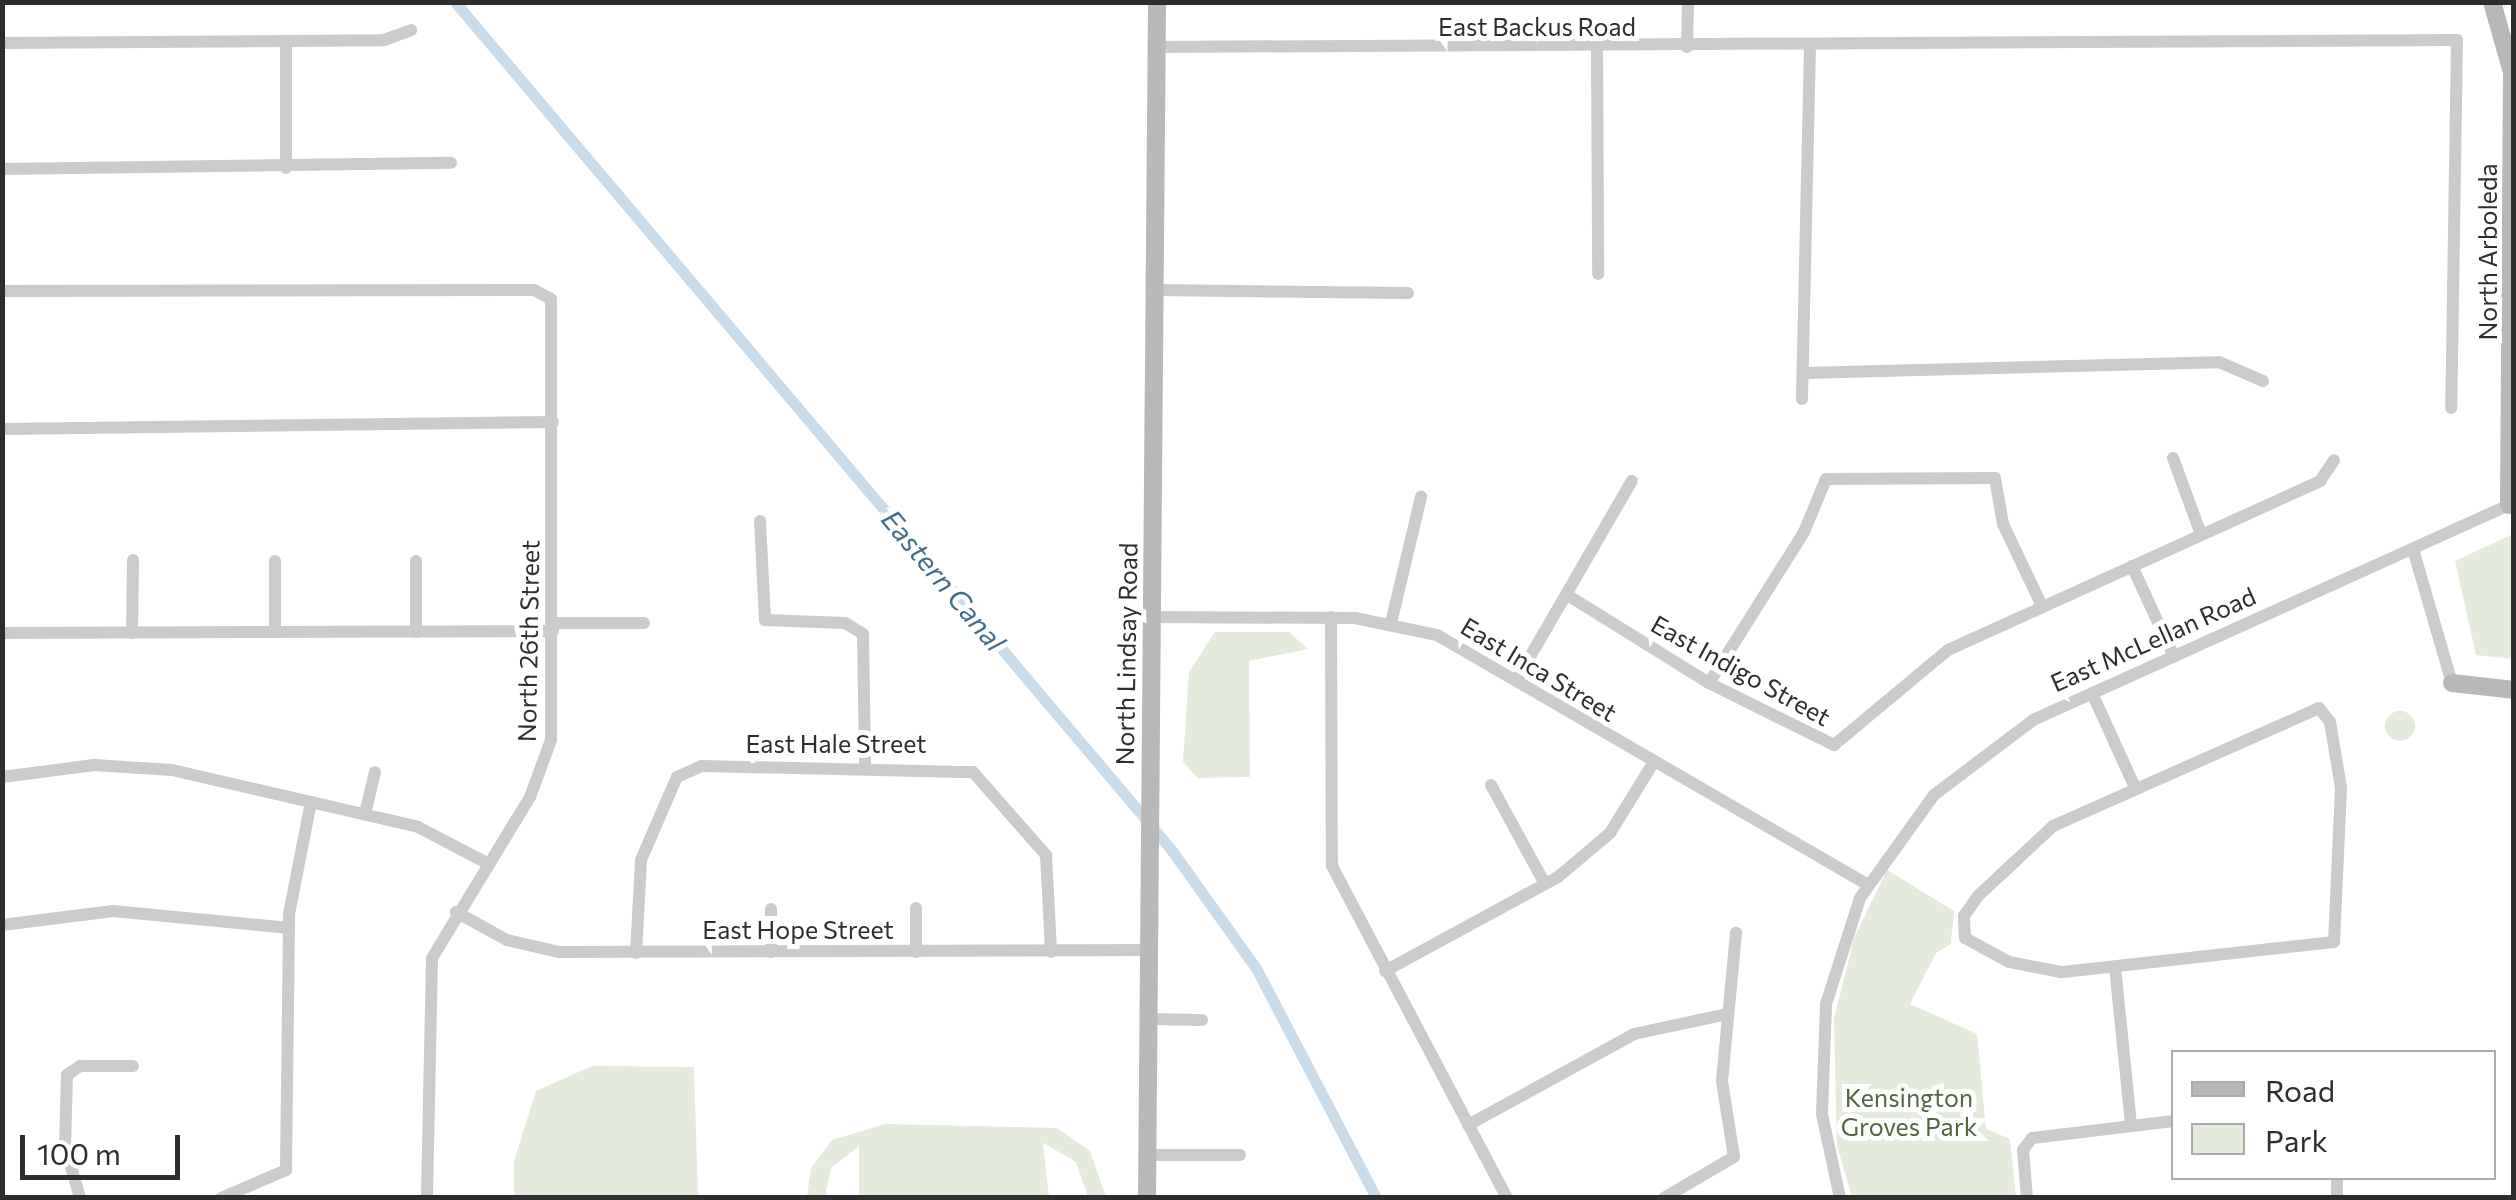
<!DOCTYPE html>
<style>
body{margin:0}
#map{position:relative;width:2516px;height:1200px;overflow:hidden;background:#fff;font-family:Commissioner,sans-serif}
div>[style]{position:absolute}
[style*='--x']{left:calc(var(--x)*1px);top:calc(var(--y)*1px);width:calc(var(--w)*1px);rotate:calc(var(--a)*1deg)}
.green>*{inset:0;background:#e4eadc}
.round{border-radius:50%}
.canal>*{height:11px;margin:-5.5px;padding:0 5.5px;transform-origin:5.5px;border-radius:5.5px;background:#cadce9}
.street>*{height:12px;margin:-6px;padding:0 6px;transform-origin:6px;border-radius:6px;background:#cbcbcb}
.secondary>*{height:18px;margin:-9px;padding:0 9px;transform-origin:9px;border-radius:9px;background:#b8b8b8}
span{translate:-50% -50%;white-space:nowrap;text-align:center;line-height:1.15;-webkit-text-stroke:10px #fff;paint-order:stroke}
.street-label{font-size:25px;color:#2e2e2e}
.park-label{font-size:25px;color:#50673e}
.water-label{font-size:28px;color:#416d8b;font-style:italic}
.frame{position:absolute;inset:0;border:5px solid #2e2e2e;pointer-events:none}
.legend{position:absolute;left:2171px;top:1050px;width:325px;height:130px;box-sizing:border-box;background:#fff;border:2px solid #ababab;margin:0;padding:12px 18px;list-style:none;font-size:30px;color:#2e2e2e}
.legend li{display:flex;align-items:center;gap:20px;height:50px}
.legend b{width:50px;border:2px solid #ababab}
.scale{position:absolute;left:20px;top:1135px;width:160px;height:45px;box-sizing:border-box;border:5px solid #2e2e2e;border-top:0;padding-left:12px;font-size:30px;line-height:35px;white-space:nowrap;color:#2e2e2e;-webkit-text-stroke:8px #fff;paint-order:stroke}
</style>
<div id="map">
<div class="green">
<i style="clip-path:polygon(2513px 534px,2513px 659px,2476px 655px,2455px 561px)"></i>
<i style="clip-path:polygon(1215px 632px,1289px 632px,1308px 649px,1249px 661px,1250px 777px,1198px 778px,1183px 762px,1189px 672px)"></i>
<i class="round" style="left:2385px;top:711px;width:30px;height:30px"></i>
<i style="clip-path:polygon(1887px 870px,1954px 911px,1951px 944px,1936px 953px,1910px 1004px,1977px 1034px,1986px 1129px,2010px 1139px,2016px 1197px,1852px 1197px,1837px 1146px,1834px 1019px,1854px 938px)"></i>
<i style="clip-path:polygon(592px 1066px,694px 1067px,698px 1197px,514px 1197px,514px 1161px,536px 1091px)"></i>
<i style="clip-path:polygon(885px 1124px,1057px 1128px,1090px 1151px,1106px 1197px,1088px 1197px,1076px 1162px,1043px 1143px,1049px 1197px,859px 1197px,859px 1146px,831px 1168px,825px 1197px,807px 1197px,811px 1168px,832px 1140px)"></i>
</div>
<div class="canal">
<i style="--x:455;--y:2;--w:1108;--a:49.8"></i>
<i style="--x:1170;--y:848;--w:148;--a:54.4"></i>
<i style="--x:1256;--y:968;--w:259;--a:62.4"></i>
</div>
<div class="street">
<i style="--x:2;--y:43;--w:382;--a:-0.4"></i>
<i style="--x:384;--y:40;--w:29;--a:-20"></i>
<i style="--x:1156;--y:47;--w:1301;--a:-0.31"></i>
<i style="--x:2457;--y:40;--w:368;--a:90.9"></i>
<i style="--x:1687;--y:47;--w:45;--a:-88.7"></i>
<i style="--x:1597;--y:49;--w:225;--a:89.7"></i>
<i style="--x:286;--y:168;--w:127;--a:-90"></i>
<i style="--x:2;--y:169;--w:449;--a:-0.8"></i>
<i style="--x:1154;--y:290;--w:254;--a:0.7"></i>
<i style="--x:2;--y:291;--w:532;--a:-0.11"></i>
<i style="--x:534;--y:290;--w:19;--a:28"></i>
<i style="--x:551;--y:299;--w:441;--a:90"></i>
<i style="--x:551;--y:740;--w:61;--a:110.2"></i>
<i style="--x:530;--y:797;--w:188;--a:121.3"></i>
<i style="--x:432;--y:958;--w:240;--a:91.2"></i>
<i style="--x:1805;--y:373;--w:414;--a:-1.5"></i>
<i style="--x:2219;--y:362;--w:48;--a:23.4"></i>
<i style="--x:1802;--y:399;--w:353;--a:-88.7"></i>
<i style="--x:2;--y:429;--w:551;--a:-0.73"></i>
<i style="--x:2173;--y:458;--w:81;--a:69.8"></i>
<i style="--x:760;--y:521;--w:99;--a:87.1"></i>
<i style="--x:765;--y:620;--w:80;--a:2.1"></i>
<i style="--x:845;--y:623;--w:21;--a:31"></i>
<i style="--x:863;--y:634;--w:131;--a:89.1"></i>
<i style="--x:2413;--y:549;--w:140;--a:73.8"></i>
<i style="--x:275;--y:561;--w:71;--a:90"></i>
<i style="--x:2132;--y:566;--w:100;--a:65.2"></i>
<i style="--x:1569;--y:596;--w:165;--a:31.9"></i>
<i style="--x:1709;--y:683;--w:140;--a:26.4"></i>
<i style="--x:1834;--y:745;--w:148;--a:-39.8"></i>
<i style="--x:1948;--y:650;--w:409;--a:-24.4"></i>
<i style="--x:2320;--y:481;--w:25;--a:-56"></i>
<i style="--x:1151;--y:617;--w:204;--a:0.3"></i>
<i style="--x:1355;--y:618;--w:84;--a:11.7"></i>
<i style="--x:1437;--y:635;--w:497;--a:30.1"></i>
<i style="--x:1331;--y:617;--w:249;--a:89.8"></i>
<i style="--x:1332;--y:866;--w:375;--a:62.2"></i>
<i style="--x:553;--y:623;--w:91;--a:0"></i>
<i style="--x:1391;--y:623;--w:130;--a:-76.6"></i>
<i style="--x:416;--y:632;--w:71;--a:-90"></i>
<i style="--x:2;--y:633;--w:551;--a:-0.21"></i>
<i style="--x:132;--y:633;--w:73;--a:-89.2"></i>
<i style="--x:1517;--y:679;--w:229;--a:-59.9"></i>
<i style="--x:1709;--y:683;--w:178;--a:-57.8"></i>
<i style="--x:1804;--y:532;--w:57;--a:-67.5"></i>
<i style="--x:1826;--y:479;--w:169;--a:-0.3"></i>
<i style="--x:1995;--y:478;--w:47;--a:80.1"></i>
<i style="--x:2003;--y:524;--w:91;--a:64.6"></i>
<i style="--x:2092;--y:693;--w:101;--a:65.5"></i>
<i style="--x:2319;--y:708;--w:18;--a:52"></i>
<i style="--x:2330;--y:722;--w:67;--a:80.5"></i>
<i style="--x:2341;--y:788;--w:154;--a:92.6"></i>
<i style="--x:2334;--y:942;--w:275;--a:173.7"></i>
<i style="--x:2061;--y:972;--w:53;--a:-169.1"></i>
<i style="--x:2009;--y:962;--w:50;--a:-151.4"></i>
<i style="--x:1965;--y:938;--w:22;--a:-93"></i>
<i style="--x:1964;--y:916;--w:24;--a:-55"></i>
<i style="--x:1978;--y:896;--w:103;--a:-43"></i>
<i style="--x:2053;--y:826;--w:291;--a:-23.9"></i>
<i style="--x:2;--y:777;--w:93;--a:-7.4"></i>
<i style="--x:94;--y:765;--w:78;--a:3.7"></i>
<i style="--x:172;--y:770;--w:253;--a:13"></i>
<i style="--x:418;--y:827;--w:78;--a:27.6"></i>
<i style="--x:1491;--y:785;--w:113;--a:61.4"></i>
<i style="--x:365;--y:814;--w:43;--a:-76.6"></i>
<i style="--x:771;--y:909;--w:43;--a:90"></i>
<i style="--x:456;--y:912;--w:58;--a:28.8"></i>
<i style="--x:507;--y:940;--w:53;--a:13"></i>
<i style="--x:559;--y:952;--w:590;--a:-0.19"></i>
<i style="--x:2;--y:925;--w:112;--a:-7.2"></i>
<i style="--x:113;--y:911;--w:177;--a:5.5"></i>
<i style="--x:916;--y:952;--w:44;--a:-90"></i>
<i style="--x:636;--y:953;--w:93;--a:-86.9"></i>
<i style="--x:641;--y:860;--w:90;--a:-66.6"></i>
<i style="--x:677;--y:777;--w:27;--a:-24"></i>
<i style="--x:702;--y:766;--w:271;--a:1.3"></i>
<i style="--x:973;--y:772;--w:111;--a:48.7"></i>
<i style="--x:1046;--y:855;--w:97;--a:87"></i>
<i style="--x:2115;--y:967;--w:159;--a:84.2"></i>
<i style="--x:1385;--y:971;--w:197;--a:-28.5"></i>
<i style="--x:1558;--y:877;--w:68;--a:-40.2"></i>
<i style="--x:1610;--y:833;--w:80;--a:-58.3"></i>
<i style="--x:1148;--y:1019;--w:54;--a:1.1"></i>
<i style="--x:1468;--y:1125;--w:189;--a:-28.7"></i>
<i style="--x:1634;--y:1034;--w:95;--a:-12.1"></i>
<i style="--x:1147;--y:1155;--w:93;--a:0"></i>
<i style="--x:80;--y:1198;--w:54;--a:-106.1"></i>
<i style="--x:65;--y:1146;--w:71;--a:-88.4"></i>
<i style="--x:67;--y:1075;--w:16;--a:-35"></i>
<i style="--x:80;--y:1066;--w:53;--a:0"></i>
<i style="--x:221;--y:1198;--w:71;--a:-23.3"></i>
<i style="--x:286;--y:1170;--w:256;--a:-89.3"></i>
<i style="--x:289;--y:914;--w:114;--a:-78.9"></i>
<i style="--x:1664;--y:1198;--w:81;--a:-30.4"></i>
<i style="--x:1734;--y:1157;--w:77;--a:-99"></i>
<i style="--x:1722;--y:1081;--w:149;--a:-84.6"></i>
<i style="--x:1840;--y:1198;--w:86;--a:-102.1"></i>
<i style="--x:1822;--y:1114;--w:110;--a:-87.9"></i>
<i style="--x:1826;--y:1004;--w:111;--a:-72.2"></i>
<i style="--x:1860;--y:898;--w:127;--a:-54.3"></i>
<i style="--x:1934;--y:795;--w:124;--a:-37.1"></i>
<i style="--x:2033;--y:720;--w:522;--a:-24.31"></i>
<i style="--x:2027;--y:1198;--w:48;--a:-94.8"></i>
<i style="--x:2023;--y:1150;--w:15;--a:-53"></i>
<i style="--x:2032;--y:1138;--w:143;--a:-6.8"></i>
<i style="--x:2337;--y:1198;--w:20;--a:-90"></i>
</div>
<div class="secondary">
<i style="--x:2492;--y:2;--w:73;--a:74.1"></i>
<i style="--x:2512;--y:72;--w:433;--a:90.4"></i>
<i style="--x:2452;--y:683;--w:62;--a:6.4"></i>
<i style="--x:1147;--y:1198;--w:1196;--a:-89.52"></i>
</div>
<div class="street-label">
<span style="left:1537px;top:26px">East Backus Road</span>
<span style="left:2487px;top:252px;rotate:-90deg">North Arboleda</span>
<span style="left:2153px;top:639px;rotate:-24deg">East McLellan Road</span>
<span style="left:528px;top:641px;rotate:-89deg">North 26th Street</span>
<span style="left:1126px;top:654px;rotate:-89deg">North Lindsay Road</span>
<span style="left:1539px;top:669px;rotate:31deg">East Inca Street</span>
<span style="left:1741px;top:670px;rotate:29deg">East Indigo Street</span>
<span style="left:836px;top:743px">East Hale Street</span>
<span style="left:798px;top:929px">East Hope Street</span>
</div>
<div class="park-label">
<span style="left:1909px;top:1112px">Kensington<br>Groves Park</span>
</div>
<div class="water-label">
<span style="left:944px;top:580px;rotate:50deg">Eastern Canal</span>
</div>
<div class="frame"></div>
<ul class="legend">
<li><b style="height:12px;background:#b8b8b8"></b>Road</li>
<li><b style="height:28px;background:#e4eadc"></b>Park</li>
</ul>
<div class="scale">100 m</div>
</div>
